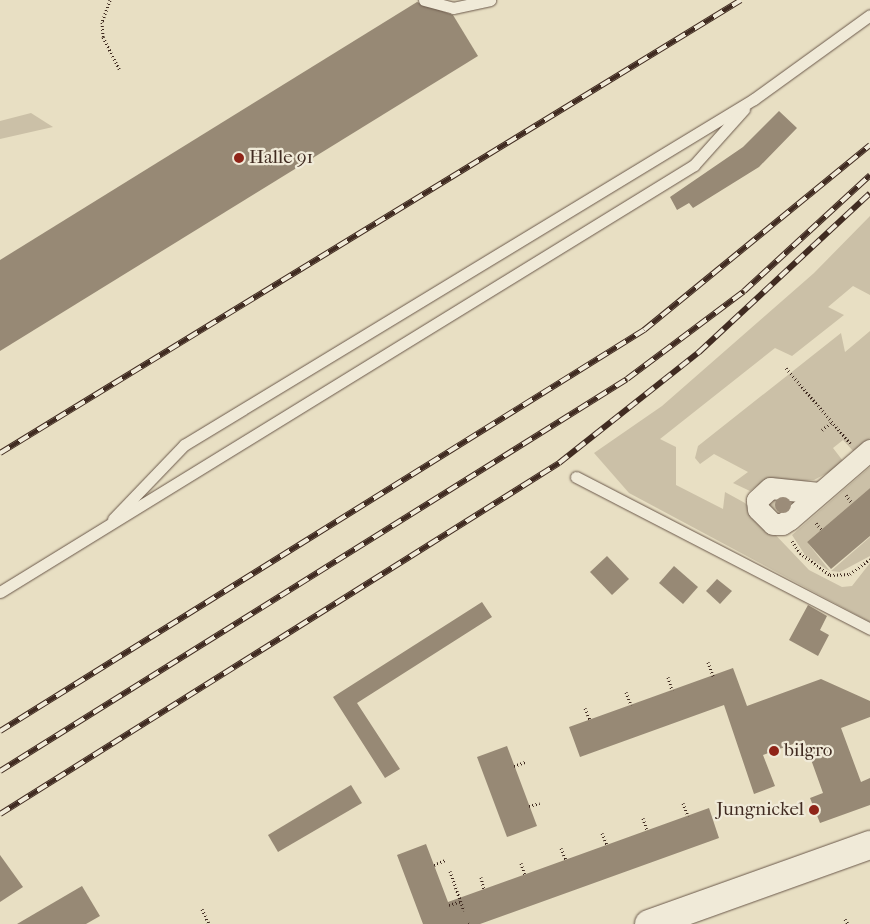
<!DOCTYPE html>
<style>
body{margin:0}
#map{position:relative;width:870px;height:924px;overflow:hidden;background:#e8dfc3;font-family:"IM FELL French Canon",serif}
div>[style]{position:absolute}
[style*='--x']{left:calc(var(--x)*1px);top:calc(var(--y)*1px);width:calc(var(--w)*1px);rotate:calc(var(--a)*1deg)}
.green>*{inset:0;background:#cbc0a7}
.building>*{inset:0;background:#978975}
.path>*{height:3px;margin-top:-1.5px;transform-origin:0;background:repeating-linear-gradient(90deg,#402b21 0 1px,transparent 0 3.5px)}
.roads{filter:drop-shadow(0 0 1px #6a584a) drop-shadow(0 0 1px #6a584a)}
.service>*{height:11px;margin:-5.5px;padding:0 5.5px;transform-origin:5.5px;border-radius:5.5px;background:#f0ead8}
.minor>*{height:21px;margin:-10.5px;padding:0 10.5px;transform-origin:10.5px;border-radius:10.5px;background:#f0ead8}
.secondary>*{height:28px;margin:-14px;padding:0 14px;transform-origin:14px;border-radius:14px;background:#f0ead8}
.rail>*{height:5.5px;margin-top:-2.75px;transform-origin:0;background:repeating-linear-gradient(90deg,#f0ead8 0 11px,#402b21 0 22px);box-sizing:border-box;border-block:1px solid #402b21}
.trees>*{width:16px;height:16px;margin:-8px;border-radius:50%;background:#9b8c79}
.dots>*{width:14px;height:14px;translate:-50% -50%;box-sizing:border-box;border:2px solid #f0ead8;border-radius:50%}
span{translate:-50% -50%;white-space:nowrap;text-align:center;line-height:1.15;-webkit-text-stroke:4.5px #f0ead8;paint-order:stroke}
.poi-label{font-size:19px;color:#402b21}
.left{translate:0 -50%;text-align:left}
.right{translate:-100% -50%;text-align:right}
</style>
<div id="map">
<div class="green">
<i style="clip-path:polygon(31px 113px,53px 127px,0 139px,0 121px)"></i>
<i style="clip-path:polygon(870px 216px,870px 295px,853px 286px,828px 307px,844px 315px,792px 356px,775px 348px,660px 439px,676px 447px,676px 485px,723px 509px,725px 492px,745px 503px,809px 570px,842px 587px,852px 586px,870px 563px,870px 622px,629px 493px,594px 453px,662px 406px,814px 273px)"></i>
<i style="clip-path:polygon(870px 331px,870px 438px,854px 452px,843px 440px,833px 448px,843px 461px,831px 471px,814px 480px,758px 485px,750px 491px,733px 483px,748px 472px,714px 454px,700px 464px,695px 458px,698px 446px,841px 333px,845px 352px)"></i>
<i style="clip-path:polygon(870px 467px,870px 488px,807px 542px,830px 571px,826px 569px,805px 555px,792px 535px)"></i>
<i style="clip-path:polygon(788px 495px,796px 502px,776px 517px,767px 506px,769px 500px)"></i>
<i style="clip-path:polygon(870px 537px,870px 556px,840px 572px,831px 571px)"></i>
</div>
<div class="building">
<i style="clip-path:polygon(417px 2px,453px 15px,478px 56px,0 351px,0 260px)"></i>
<i style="clip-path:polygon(779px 111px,797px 128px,759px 167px,693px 208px,689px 203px,677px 210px,670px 197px,743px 147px)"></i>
<i style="clip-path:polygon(870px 488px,870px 536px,831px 569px,807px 542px)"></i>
<i style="clip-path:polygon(607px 556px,629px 579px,612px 595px,590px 572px)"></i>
<i style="clip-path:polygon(674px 566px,698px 587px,683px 604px,659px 583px)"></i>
<i style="clip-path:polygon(717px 579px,732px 591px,720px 604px,706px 591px)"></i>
<i style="clip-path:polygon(482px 602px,492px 617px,357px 703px,400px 769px,385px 778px,333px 697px)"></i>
<i style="clip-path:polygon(808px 605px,827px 616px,820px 630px,829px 635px,818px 656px,789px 640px)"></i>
<i style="clip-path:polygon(733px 668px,747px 706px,821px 679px,870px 701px,870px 717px,841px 728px,861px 782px,870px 778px,870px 805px,820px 823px,810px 798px,823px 793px,804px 740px,763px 755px,775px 786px,754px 794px,724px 705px,580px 757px,569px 727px)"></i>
<i style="clip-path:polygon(507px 746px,537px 826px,507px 837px,477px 757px)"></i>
<i style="clip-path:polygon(351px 785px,362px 803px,278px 852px,268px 835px)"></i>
<i style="clip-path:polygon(709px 808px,719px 838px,480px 924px,423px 924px,397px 855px,426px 844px,448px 902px)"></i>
<i style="clip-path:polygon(0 855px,23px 887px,0 902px)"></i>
<i style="clip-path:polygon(82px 886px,100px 916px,86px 924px,17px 924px)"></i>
</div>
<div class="path">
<i style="--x:110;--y:0;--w:23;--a:110"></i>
<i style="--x:102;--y:22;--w:15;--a:86"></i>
<i style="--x:103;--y:37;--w:36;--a:63"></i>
<i style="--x:786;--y:368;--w:99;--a:49.5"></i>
<i style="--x:822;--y:430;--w:13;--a:-39"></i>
<i style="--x:846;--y:495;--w:10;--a:53"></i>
<i style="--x:816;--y:523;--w:8;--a:50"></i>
<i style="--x:792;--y:541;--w:14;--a:56"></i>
<i style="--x:800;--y:553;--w:37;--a:36"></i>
<i style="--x:830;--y:575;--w:20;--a:-3"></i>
<i style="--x:850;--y:574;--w:25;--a:-37"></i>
<i style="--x:708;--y:662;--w:15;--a:70"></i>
<i style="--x:668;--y:677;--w:14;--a:73"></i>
<i style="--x:626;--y:692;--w:14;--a:69"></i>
<i style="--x:585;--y:708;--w:13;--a:67"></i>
<i style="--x:514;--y:766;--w:12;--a:-20"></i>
<i style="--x:683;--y:803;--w:14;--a:69"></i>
<i style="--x:529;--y:806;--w:11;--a:-15"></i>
<i style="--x:643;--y:818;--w:13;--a:72"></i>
<i style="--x:602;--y:833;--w:13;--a:67"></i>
<i style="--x:561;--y:848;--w:13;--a:67"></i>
<i style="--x:521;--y:863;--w:13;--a:72"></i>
<i style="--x:434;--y:865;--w:12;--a:-24"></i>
<i style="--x:450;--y:871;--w:42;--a:70.7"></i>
<i style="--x:481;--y:877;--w:13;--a:77"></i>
<i style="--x:449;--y:905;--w:13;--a:-18"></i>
<i style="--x:202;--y:909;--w:17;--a:65"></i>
<i style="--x:845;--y:919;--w:6;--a:59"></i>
<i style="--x:468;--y:923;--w:1;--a:45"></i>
</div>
<div class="roads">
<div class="service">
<i style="--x:424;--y:0;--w:30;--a:15"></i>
<i style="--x:453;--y:8;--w:38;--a:-12"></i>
<i style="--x:576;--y:477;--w:331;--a:27.3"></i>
<i style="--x:113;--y:519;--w:103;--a:-46.2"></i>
<i style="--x:184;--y:445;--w:667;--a:-31.26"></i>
<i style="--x:754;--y:99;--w:143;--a:-35.9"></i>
<i style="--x:0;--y:592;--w:815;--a:-31.6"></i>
<i style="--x:694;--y:165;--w:75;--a:-48.2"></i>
</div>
<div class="minor">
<i style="--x:819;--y:493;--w:49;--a:-174.2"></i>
<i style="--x:770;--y:488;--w:18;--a:137"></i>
<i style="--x:757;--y:500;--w:9;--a:84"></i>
<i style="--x:758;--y:509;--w:21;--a:45"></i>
<i style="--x:773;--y:524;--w:9;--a:0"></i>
<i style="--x:782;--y:524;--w:9;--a:-32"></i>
<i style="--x:790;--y:519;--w:106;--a:-40.8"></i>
</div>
<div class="secondary">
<i style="--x:649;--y:924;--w:235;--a:-19.7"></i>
</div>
</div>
<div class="rail">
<i style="--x:0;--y:453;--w:868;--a:-31.44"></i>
<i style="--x:0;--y:731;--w:759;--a:-31.91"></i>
<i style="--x:644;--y:330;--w:292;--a:-39.3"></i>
<i style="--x:0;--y:771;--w:739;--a:-32.01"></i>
<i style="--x:627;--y:379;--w:146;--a:-36.9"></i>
<i style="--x:744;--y:291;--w:171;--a:-42.6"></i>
<i style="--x:0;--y:814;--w:660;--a:-32.12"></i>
<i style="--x:559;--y:463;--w:179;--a:-38.4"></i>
<i style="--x:699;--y:352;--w:233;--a:-42.9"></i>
</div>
<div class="trees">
<i style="left:783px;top:505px"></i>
</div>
<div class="dots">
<i style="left:239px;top:158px;background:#8f2418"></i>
<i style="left:774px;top:751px;background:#8f2418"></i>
<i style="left:814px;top:810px;background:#8f2418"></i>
</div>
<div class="poi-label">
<span class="left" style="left:249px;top:158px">Halle 91</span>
<span class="left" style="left:784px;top:751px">bilgro</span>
<span class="right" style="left:804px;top:810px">Jungnickel</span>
</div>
</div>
